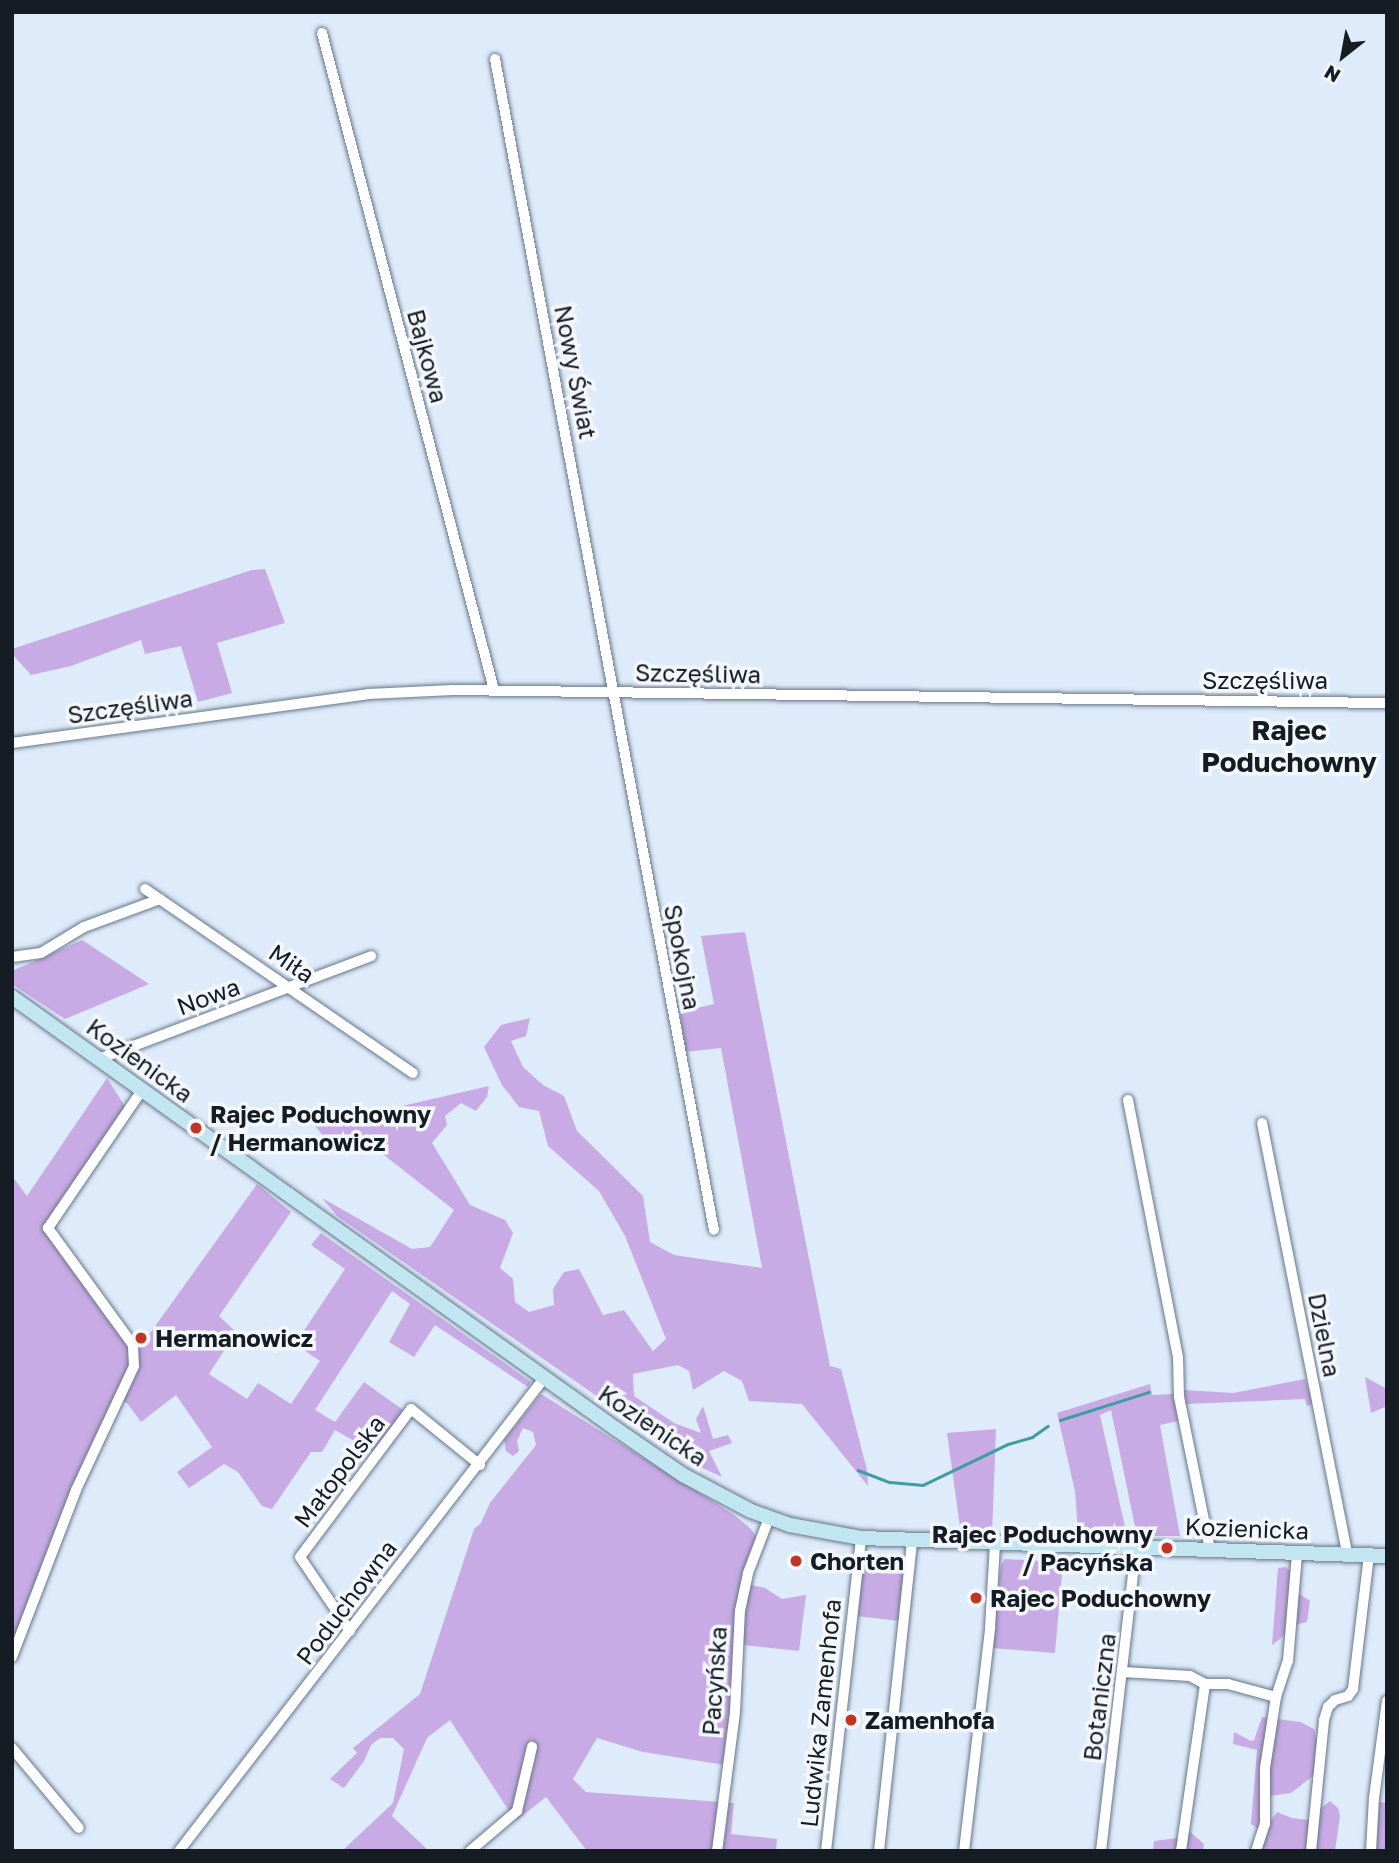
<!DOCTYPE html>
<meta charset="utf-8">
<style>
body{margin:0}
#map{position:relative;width:1399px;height:1863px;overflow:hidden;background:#deebfb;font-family:"Golos Text",sans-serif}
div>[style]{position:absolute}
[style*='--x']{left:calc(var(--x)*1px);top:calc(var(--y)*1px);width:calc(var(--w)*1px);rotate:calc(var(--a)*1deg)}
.green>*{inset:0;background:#c8abe5}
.stream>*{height:2.5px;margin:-1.25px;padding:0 1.25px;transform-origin:1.25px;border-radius:1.25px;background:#3e9d9e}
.roads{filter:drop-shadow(0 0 2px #667687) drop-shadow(0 0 2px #667687)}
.street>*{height:10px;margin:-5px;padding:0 5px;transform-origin:5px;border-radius:5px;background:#fff}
.secondary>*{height:14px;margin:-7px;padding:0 7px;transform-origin:7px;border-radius:7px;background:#c2e6f1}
.dots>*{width:19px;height:19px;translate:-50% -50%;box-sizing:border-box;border:4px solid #f4f7fb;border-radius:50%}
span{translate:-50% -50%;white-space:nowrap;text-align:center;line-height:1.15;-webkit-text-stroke:7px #f4f7fb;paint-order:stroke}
.street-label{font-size:24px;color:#161c23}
.poi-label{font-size:24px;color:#161c23;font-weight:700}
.left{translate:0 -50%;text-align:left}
.right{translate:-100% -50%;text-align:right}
.quarter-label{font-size:28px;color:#161c23;font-weight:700}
.frame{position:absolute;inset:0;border:14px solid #161c23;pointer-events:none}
.north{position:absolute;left:1308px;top:21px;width:70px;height:70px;-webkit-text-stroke:5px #f4f7fb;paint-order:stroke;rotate:211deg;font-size:19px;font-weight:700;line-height:28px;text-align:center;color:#161c23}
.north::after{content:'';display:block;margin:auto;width:24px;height:32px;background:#161c23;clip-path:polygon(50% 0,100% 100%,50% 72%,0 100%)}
</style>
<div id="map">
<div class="green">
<i style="clip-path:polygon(265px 569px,285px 623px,217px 643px,232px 693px,198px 702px,181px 646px,145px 654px,141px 640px,71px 666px,31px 675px,14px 656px,12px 649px,252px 570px)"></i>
<i style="clip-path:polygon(745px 932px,830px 1366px,841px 1369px,867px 1470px,868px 1486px,802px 1404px,749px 1401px,742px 1381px,724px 1371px,693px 1390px,689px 1371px,678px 1365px,633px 1374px,634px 1396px,674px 1423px,701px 1433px,696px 1419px,703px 1406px,713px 1439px,728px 1435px,732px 1443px,709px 1451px,722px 1477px,696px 1465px,337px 1216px,322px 1198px,412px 1249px,430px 1247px,454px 1210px,366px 1141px,327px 1140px,315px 1126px,489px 1086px,487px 1097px,476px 1111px,461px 1103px,445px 1116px,447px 1125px,432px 1143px,470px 1205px,505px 1220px,513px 1233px,500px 1268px,513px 1279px,515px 1302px,529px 1312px,554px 1305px,553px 1289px,564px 1272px,579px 1269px,603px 1315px,624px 1310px,653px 1351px,666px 1339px,625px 1236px,599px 1191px,548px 1146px,539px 1111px,519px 1107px,502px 1085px,484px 1047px,501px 1025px,530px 1018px,526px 1036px,511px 1041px,523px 1067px,543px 1085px,564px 1096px,577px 1131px,643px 1196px,650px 1242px,674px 1255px,762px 1268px,721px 1048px,685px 1052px,680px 1012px,714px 1004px,701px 936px)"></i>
<i style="clip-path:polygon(82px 940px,149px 984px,65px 1019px,12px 984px,12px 971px)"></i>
<i style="clip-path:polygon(107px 1078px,126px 1108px,50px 1227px,138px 1350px,257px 1184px,291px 1212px,219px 1316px,236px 1332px,209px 1374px,247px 1399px,258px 1383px,291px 1404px,320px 1361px,295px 1344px,345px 1269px,311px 1245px,321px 1233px,531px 1382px,528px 1387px,435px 1325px,414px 1357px,389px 1342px,410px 1304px,392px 1291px,315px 1410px,335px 1422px,364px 1382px,403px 1410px,373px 1452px,335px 1430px,322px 1452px,311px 1452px,272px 1509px,262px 1506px,238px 1472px,224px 1464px,189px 1488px,177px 1472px,212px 1447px,176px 1395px,141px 1422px,127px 1403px,118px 1400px,12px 1656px,12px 1176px,27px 1196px)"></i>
<i style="clip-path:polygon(1365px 1377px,1387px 1389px,1387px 1406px,1371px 1413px)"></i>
<i style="clip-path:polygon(1305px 1379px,1313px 1404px,1307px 1406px,1305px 1399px,1186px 1404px,1184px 1390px,1233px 1393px)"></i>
<i style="clip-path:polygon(1150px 1384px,1152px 1395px,1174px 1394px,1178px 1421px,1160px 1425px,1180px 1536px,1137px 1536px,1111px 1410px,1100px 1415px,1127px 1536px,1078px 1533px,1075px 1491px,1057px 1413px)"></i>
<i style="clip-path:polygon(541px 1394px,733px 1514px,751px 1529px,758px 1539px,741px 1583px,765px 1588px,782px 1599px,806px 1595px,799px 1651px,734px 1644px,732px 1711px,725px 1765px,643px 1752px,597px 1738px,573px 1779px,586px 1792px,721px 1802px,714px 1851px,587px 1851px,546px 1797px,516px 1821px,535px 1762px,534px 1742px,530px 1740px,525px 1772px,511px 1814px,450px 1720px,427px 1738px,392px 1816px,429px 1851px,342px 1851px,393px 1803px,404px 1749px,393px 1738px,380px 1738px,371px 1745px,364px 1761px,344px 1788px,330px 1779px,357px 1753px,353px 1748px,420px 1694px,474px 1529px,481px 1523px,490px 1503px,536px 1445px,533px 1432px,523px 1428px,517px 1441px,519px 1451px,513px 1456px,506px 1451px,504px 1440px)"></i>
<i style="clip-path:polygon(996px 1429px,992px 1536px,961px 1534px,947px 1433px)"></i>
<i style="clip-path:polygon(863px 1553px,907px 1557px,900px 1621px,856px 1616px)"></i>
<i style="clip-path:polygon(1005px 1559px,1063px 1562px,1055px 1653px,991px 1648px,1001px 1565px)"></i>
<i style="clip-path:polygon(1285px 1567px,1291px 1571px,1292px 1589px,1310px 1601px,1307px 1622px,1298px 1624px,1272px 1645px,1278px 1568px)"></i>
<i style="clip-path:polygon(1262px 1717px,1300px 1722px,1314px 1729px,1318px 1745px,1313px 1776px,1291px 1793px,1263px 1797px,1259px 1829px,1251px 1824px,1257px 1750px,1233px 1744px,1234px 1732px,1251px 1741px,1254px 1740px)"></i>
<i style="clip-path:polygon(1330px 1801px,1338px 1808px,1340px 1816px,1335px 1851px,1261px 1851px,1269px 1823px,1277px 1812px,1292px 1818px,1309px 1820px,1318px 1816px,1320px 1809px)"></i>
<i style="clip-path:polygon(1377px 1802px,1387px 1803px,1387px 1851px,1374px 1851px)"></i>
<i style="clip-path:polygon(729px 1803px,734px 1803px,731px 1834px,777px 1839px,776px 1851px,723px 1851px)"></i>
<i style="clip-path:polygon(1189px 1831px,1204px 1844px,1203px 1851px,1185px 1851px)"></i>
<i style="clip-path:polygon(1178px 1838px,1178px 1851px,1153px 1851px,1154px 1841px)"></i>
</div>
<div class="stream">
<i style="--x:1060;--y:1420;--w:93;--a:-17.5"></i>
<i style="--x:858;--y:1470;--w:34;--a:21"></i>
<i style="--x:890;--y:1482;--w:33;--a:5"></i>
<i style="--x:923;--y:1485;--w:94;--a:-25.8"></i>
<i style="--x:1008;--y:1444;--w:25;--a:-16"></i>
<i style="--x:1032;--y:1437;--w:19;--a:-35"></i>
</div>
<div class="roads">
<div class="street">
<i style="--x:322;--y:33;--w:679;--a:75.33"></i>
<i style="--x:495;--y:59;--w:1191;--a:79.41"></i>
<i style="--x:12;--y:743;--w:359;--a:-7.8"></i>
<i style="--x:368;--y:694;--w:85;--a:-2.7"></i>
<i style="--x:453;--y:690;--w:934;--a:0.8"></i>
<i style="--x:145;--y:889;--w:325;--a:34.5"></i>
<i style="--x:12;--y:957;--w:29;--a:-8"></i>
<i style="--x:41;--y:953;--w:50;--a:-31.2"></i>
<i style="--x:84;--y:927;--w:81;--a:-20.2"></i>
<i style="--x:99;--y:1059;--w:291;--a:-20.7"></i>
<i style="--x:1128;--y:1100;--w:262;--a:79"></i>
<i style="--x:1178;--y:1357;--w:40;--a:88.6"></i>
<i style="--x:1179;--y:1397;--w:156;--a:78.5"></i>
<i style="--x:1262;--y:1123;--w:439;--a:78.8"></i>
<i style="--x:350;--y:1631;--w:89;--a:-124"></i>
<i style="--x:300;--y:1557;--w:185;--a:-53.1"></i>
<i style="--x:411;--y:1409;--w:89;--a:39.1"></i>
<i style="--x:12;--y:1657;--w:179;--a:-69"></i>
<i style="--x:76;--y:1490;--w:137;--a:-64.9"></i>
<i style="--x:134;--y:1366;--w:21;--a:-93"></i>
<i style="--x:133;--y:1345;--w:145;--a:-126"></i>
<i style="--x:48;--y:1228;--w:167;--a:-55.7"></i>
<i style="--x:1123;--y:1672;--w:67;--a:3.4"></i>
<i style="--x:1190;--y:1676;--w:17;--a:28"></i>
<i style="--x:1205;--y:1684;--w:23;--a:0"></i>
<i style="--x:1228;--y:1684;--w:50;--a:15.2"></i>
<i style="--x:12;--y:1748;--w:104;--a:50.1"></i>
<i style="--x:179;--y:1851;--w:599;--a:-52.33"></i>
<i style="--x:470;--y:1851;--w:62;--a:-40.4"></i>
<i style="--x:517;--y:1811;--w:66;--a:-76.8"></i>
<i style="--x:717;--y:1851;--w:140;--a:-82.6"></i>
<i style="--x:735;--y:1712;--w:101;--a:-87.2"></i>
<i style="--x:740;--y:1611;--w:39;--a:-78"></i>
<i style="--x:748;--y:1573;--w:59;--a:-69.1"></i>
<i style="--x:826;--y:1851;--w:315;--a:-83.6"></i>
<i style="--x:879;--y:1851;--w:313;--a:-83.9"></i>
<i style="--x:964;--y:1851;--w:225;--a:-83.3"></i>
<i style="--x:990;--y:1628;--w:85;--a:-86.6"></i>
<i style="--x:1101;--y:1851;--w:306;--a:-83.4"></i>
<i style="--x:1181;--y:1851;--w:169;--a:-81.8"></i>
<i style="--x:1256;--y:1851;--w:28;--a:-72"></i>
<i style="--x:1265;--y:1824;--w:56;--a:-90"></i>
<i style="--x:1265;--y:1768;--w:72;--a:-81.2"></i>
<i style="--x:1276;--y:1697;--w:38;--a:-72"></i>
<i style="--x:1288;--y:1661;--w:108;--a:-85.2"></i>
<i style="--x:1311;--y:1851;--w:132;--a:-84.3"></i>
<i style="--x:1324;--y:1720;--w:14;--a:-73"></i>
<i style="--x:1328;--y:1707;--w:10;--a:-45"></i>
<i style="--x:1335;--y:1700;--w:14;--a:-17"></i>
<i style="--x:1348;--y:1696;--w:9;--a:-54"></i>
<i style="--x:1353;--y:1689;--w:135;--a:-83.2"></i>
<i style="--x:1371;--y:1851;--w:53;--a:-86.8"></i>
<i style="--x:1374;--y:1798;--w:98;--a:-82.4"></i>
</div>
<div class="secondary">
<i style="--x:12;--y:997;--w:743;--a:35.57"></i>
<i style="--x:616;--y:1429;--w:81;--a:34.5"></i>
<i style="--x:683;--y:1475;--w:77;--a:27.9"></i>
<i style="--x:751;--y:1511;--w:41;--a:19.7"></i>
<i style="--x:790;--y:1525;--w:72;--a:10.4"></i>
<i style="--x:861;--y:1538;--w:526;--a:1.96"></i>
</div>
</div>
<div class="dots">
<i style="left:196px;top:1128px;background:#c13524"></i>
<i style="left:141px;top:1338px;background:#c13524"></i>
<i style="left:1167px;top:1548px;background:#c13524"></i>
<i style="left:796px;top:1561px;background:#c13524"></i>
<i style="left:976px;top:1598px;background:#c13524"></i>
<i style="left:851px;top:1720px;background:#c13524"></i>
</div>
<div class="street-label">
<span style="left:428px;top:356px;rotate:75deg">Bajkowa</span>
<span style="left:576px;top:372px;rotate:79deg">Nowy Świat</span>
<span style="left:698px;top:673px;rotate:1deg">Szczęśliwa</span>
<span style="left:1265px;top:680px">Szczęśliwa</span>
<span style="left:130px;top:706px;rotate:-8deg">Szczęśliwa</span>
<span style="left:683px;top:957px;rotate:79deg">Spokojna</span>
<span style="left:292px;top:963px;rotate:34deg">Miła</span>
<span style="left:208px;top:996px;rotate:-20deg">Nowa</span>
<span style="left:140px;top:1060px;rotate:36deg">Kozienicka</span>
<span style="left:1325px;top:1335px;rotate:79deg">Dzielna</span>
<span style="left:653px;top:1425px;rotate:34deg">Kozienicka</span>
<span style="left:339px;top:1471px;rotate:-53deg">Małopolska</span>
<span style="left:1247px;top:1528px;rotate:2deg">Kozienicka</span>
<span style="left:346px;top:1602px;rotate:-53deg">Poduchowna</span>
<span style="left:714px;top:1681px;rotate:-86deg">Pacyńska</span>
<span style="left:1099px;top:1697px;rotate:-83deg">Botaniczna</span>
<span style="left:820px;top:1713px;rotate:-84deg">Ludwika Zamenhofa</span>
</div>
<div class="poi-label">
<span class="left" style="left:210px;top:1128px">Rajec Poduchowny<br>/ Hermanowicz</span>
<span class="left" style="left:155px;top:1338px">Hermanowicz</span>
<span class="right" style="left:1153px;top:1548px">Rajec Poduchowny<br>/ Pacyńska</span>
<span class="left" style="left:810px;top:1561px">Chorten</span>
<span class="left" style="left:990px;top:1598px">Rajec Poduchowny</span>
<span class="left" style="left:865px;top:1720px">Zamenhofa</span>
</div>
<div class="quarter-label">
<span style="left:1289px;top:746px">Rajec<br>Poduchowny</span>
</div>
<div class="frame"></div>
<div class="north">N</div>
</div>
